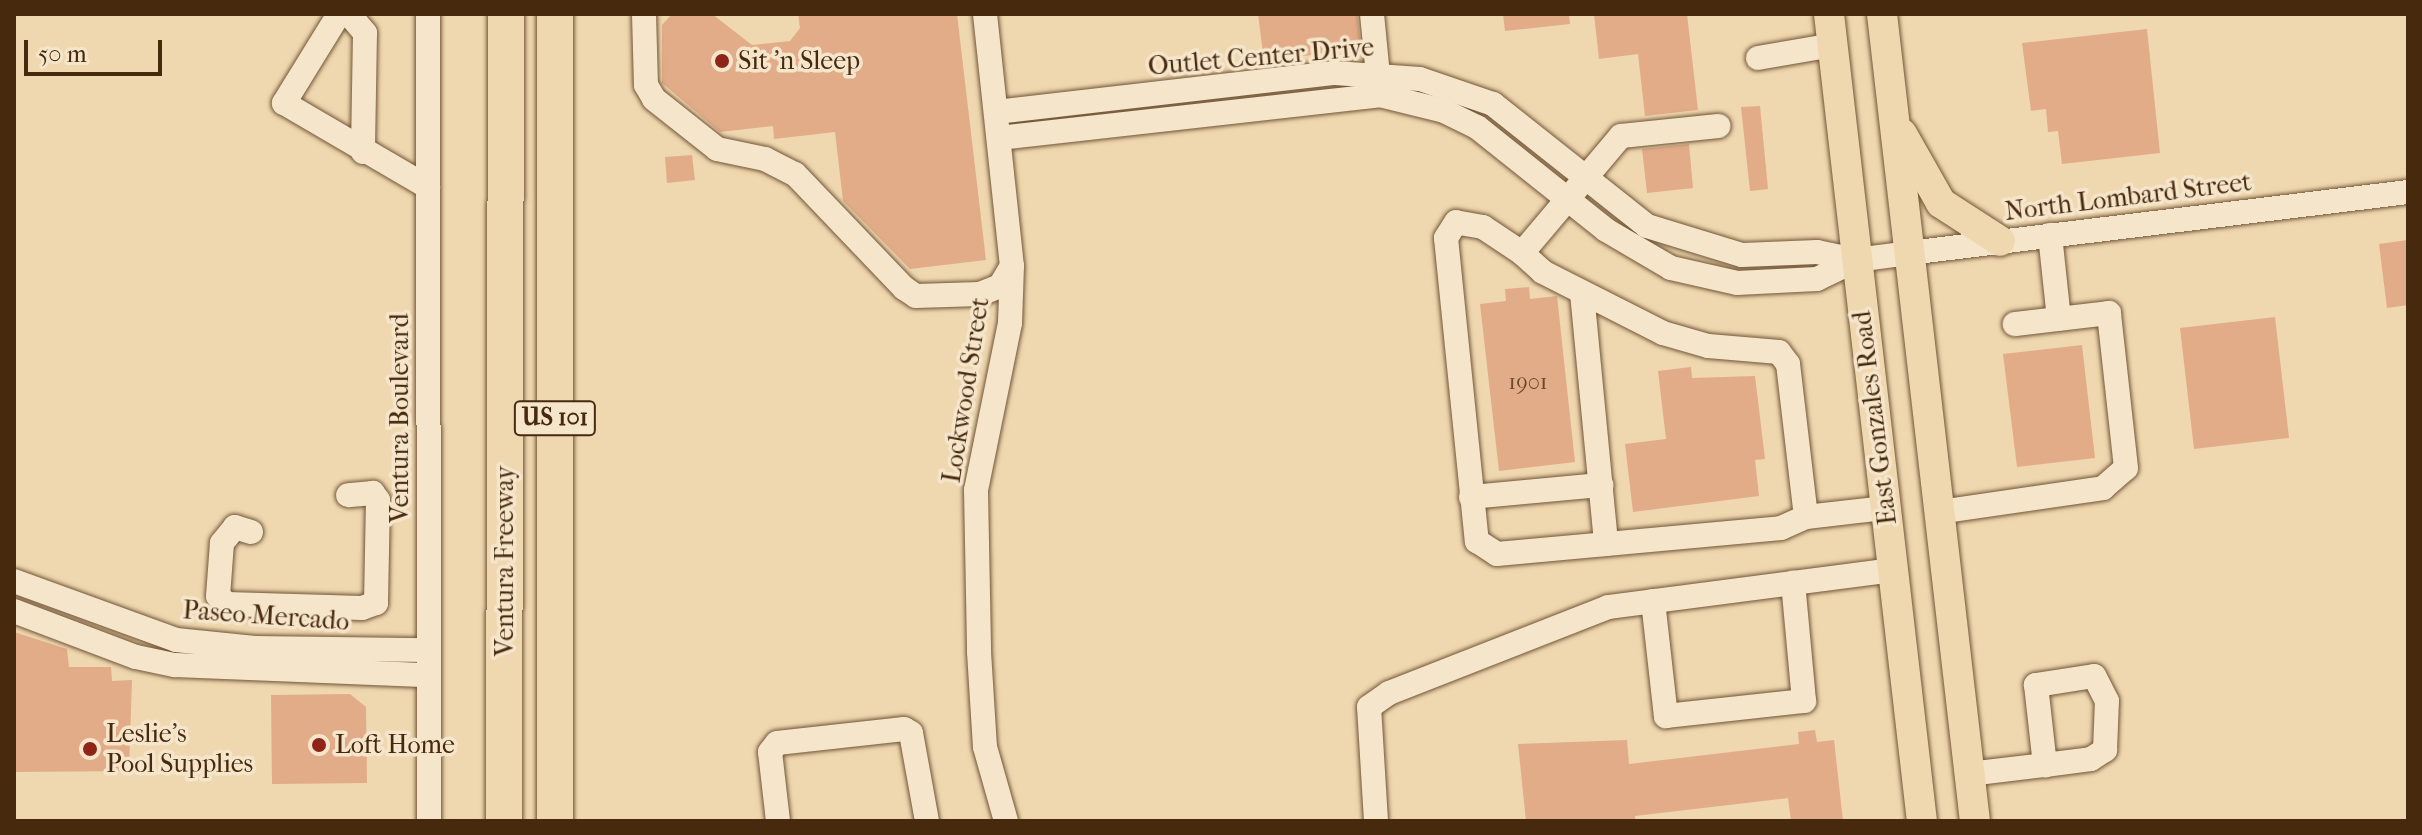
<!DOCTYPE html>
<style>
body{margin:0}
#map{position:relative;width:2422px;height:835px;overflow:hidden;background:#efd7af;font-family:"IM FELL French Canon",serif}
div>[style]{position:absolute}
[style*='--x']{left:calc(var(--x)*1px);top:calc(var(--y)*1px);width:calc(var(--w)*1px);rotate:calc(var(--a)*1deg)}
.building>*{inset:0;background:#e2ac88}
.roads{filter:drop-shadow(0 0 2px #715536) drop-shadow(0 0 2px #715536)}
.minor>*{height:24px;margin:-12px;padding:0 12px;transform-origin:12px;border-radius:12px;background:#f5e5cb}
.major>*{height:30px;margin:-15px;padding:0 15px;transform-origin:15px;border-radius:15px;background:#efd7af}
.highway>*{height:36px;margin:-18px;padding:0 18px;transform-origin:18px;border-radius:18px;background:#efd7af}
.dots>*{width:22px;height:22px;translate:-50% -50%;box-sizing:border-box;border:4px solid #f5e5cb;border-radius:50%}
span{translate:-50% -50%;white-space:nowrap;text-align:center;line-height:1.15;-webkit-text-stroke:7px #f5e5cb;paint-order:stroke}
.number-label{font-size:22px;color:#6e4a2c}
.number-label span{-webkit-text-stroke-width:0}
.shield-label span{padding:2px 6px;background:#f5e5cb;border:2px solid;border-radius:6px;-webkit-text-stroke-width:0}
.shield-label{font-size:24px;color:#472a0e;font-weight:700}
.street-label{font-size:26px;color:#472a0e}
.poi-label{font-size:26px;color:#472a0e}
.left{translate:0 -50%;text-align:left}
.frame{position:absolute;inset:0;border:16px solid #472a0e;pointer-events:none}
.scale{position:absolute;left:24px;top:40px;width:138px;height:36px;box-sizing:border-box;border:4px solid #472a0e;border-top:0;padding-left:10px;font-size:24px;line-height:28px;white-space:nowrap;color:#472a0e;-webkit-text-stroke:6px #f5e5cb;paint-order:stroke}
</style>
<div id="map">
<div class="building">
<i style="clip-path:polygon(672px 14px,712px 14px,752px 45px,790px 41px,800px 28px,798px 14px,957px 14px,986px 260px,910px 269px,843px 201px,835px 132px,774px 139px,773px 126px,720px 132px,662px 83px,662px 25px)"></i>
<i style="clip-path:polygon(1258px 14px,1357px 14px,1360px 40px,1342px 42px,1343px 51px,1264px 61px)"></i>
<i style="clip-path:polygon(1503px 14px,1569px 14px,1570px 24px,1505px 31px)"></i>
<i style="clip-path:polygon(1594px 14px,1687px 14px,1698px 110px,1645px 116px,1638px 54px,1599px 59px)"></i>
<i style="clip-path:polygon(2147px 29px,2160px 153px,2062px 164px,2058px 131px,2048px 132px,2046px 109px,2031px 111px,2022px 43px)"></i>
<i style="clip-path:polygon(1760px 106px,1768px 189px,1750px 191px,1741px 107px)"></i>
<i style="clip-path:polygon(1689px 144px,1693px 188px,1647px 193px,1642px 149px)"></i>
<i style="clip-path:polygon(692px 155px,695px 180px,667px 183px,665px 157px)"></i>
<i style="clip-path:polygon(2408px 240px,2408px 305px,2387px 308px,2379px 244px)"></i>
<i style="clip-path:polygon(1529px 287px,1530px 299px,1557px 296px,1575px 462px,1499px 471px,1480px 304px,1506px 301px,1505px 289px)"></i>
<i style="clip-path:polygon(2275px 317px,2289px 438px,2194px 449px,2180px 328px)"></i>
<i style="clip-path:polygon(2082px 345px,2095px 458px,2017px 467px,2003px 354px)"></i>
<i style="clip-path:polygon(1691px 367px,1692px 378px,1755px 376px,1765px 459px,1755px 460px,1759px 496px,1633px 512px,1625px 444px,1666px 439px,1658px 371px)"></i>
<i style="clip-path:polygon(14px 632px,67px 649px,69px 667px,111px 667px,112px 681px,132px 680px,129px 771px,14px 772px)"></i>
<i style="clip-path:polygon(350px 694px,366px 707px,367px 783px,272px 784px,271px 695px)"></i>
<i style="clip-path:polygon(1815px 730px,1817px 742px,1834px 740px,1843px 821px,1791px 821px,1788px 798px,1635px 816px,1635px 821px,1526px 821px,1518px 744px,1627px 740px,1629px 764px,1799px 744px,1798px 732px)"></i>
</div>
<div class="roads">
<div class="minor">
<i style="--x:339;--y:14;--w:105;--a:121.7"></i>
<i style="--x:284;--y:103;--w:167;--a:30.3"></i>
<i style="--x:349;--y:14;--w:25;--a:50"></i>
<i style="--x:365;--y:33;--w:119;--a:91"></i>
<i style="--x:428;--y:14;--w:807;--a:89.93"></i>
<i style="--x:644;--y:14;--w:71;--a:88.4"></i>
<i style="--x:646;--y:85;--w:16;--a:60"></i>
<i style="--x:654;--y:99;--w:80;--a:38.4"></i>
<i style="--x:717;--y:149;--w:49;--a:11.8"></i>
<i style="--x:765;--y:159;--w:34;--a:27"></i>
<i style="--x:795;--y:174;--w:158;--a:46.3"></i>
<i style="--x:904;--y:288;--w:14;--a:34"></i>
<i style="--x:916;--y:296;--w:64;--a:-1.8"></i>
<i style="--x:980;--y:294;--w:22;--a:-22"></i>
<i style="--x:1000;--y:286;--w:23;--a:-59"></i>
<i style="--x:985;--y:14;--w:253;--a:83.9"></i>
<i style="--x:1012;--y:266;--w:57;--a:92"></i>
<i style="--x:1010;--y:323;--w:170;--a:101.5"></i>
<i style="--x:976;--y:490;--w:162;--a:88.9"></i>
<i style="--x:979;--y:652;--w:95;--a:86.4"></i>
<i style="--x:985;--y:747;--w:77;--a:74.2"></i>
<i style="--x:1372;--y:14;--w:71;--a:84.4"></i>
<i style="--x:1758;--y:58;--w:76;--a:-9.8"></i>
<i style="--x:996;--y:112;--w:341;--a:-6.6"></i>
<i style="--x:1335;--y:73;--w:85;--a:4"></i>
<i style="--x:1420;--y:79;--w:77;--a:18.9"></i>
<i style="--x:1493;--y:104;--w:196;--a:38.4"></i>
<i style="--x:1647;--y:226;--w:99;--a:17"></i>
<i style="--x:1742;--y:255;--w:75;--a:-2.3"></i>
<i style="--x:1817;--y:252;--w:40;--a:12"></i>
<i style="--x:999;--y:138;--w:383;--a:-6.4"></i>
<i style="--x:1380;--y:95;--w:66;--a:14"></i>
<i style="--x:1444;--y:111;--w:37;--a:26"></i>
<i style="--x:1477;--y:127;--w:165;--a:38.6"></i>
<i style="--x:1606;--y:230;--w:75;--a:30.3"></i>
<i style="--x:1671;--y:268;--w:68;--a:12.8"></i>
<i style="--x:1737;--y:283;--w:80;--a:-2.9"></i>
<i style="--x:1817;--y:279;--w:43;--a:-26"></i>
<i style="--x:1856;--y:260;--w:53;--a:-7.5"></i>
<i style="--x:1909;--y:253;--w:503;--a:-6.97"></i>
<i style="--x:2050;--y:235;--w:84;--a:83.9"></i>
<i style="--x:1522;--y:253;--w:47;--a:-146.3"></i>
<i style="--x:1483;--y:227;--w:27;--a:-170"></i>
<i style="--x:1456;--y:222;--w:19;--a:122"></i>
<i style="--x:1446;--y:238;--w:305;--a:84.2"></i>
<i style="--x:1477;--y:541;--w:24;--a:33"></i>
<i style="--x:1497;--y:554;--w:285;--a:-5.2"></i>
<i style="--x:1781;--y:528;--w:27;--a:-24"></i>
<i style="--x:1806;--y:517;--w:154;--a:-96.7"></i>
<i style="--x:1788;--y:364;--w:15;--a:-127"></i>
<i style="--x:1779;--y:352;--w:71;--a:-175.2"></i>
<i style="--x:1708;--y:346;--w:47;--a:-163.9"></i>
<i style="--x:1663;--y:333;--w:135;--a:-153.1"></i>
<i style="--x:1543;--y:272;--w:28;--a:-138"></i>
<i style="--x:1522;--y:253;--w:153;--a:-49.8"></i>
<i style="--x:1621;--y:136;--w:98;--a:-5.9"></i>
<i style="--x:1582;--y:293;--w:252;--a:84.5"></i>
<i style="--x:1471;--y:497;--w:131;--a:-5.3"></i>
<i style="--x:1939;--y:512;--w:166;--a:-8.3"></i>
<i style="--x:2103;--y:488;--w:30;--a:-41"></i>
<i style="--x:2126;--y:468;--w:156;--a:-96.3"></i>
<i style="--x:2109;--y:313;--w:95;--a:173.3"></i>
<i style="--x:1806;--y:517;--w:80;--a:-6.5"></i>
<i style="--x:251;--y:532;--w:17;--a:-163"></i>
<i style="--x:235;--y:527;--w:21;--a:129"></i>
<i style="--x:222;--y:543;--w:53;--a:94.3"></i>
<i style="--x:218;--y:596;--w:12;--a:42"></i>
<i style="--x:227;--y:604;--w:135;--a:1.7"></i>
<i style="--x:362;--y:608;--w:15;--a:-20"></i>
<i style="--x:376;--y:603;--w:103;--a:-88.9"></i>
<i style="--x:378;--y:500;--w:9;--a:-126"></i>
<i style="--x:373;--y:493;--w:25;--a:175"></i>
<i style="--x:14;--y:581;--w:172;--a:20"></i>
<i style="--x:176;--y:640;--w:79;--a:5.8"></i>
<i style="--x:255;--y:648;--w:174;--a:0.7"></i>
<i style="--x:1653;--y:601;--w:116;--a:83.6"></i>
<i style="--x:1666;--y:716;--w:139;--a:-6.2"></i>
<i style="--x:1804;--y:701;--w:119;--a:-95.3"></i>
<i style="--x:14;--y:611;--w:130;--a:20.7"></i>
<i style="--x:136;--y:657;--w:40;--a:12"></i>
<i style="--x:175;--y:665;--w:254;--a:2.3"></i>
<i style="--x:1969;--y:774;--w:77;--a:-6.8"></i>
<i style="--x:2045;--y:765;--w:46;--a:-7.4"></i>
<i style="--x:2091;--y:759;--w:17;--a:-33"></i>
<i style="--x:2105;--y:750;--w:49;--a:-87.7"></i>
<i style="--x:2107;--y:701;--w:28;--a:-117"></i>
<i style="--x:2094;--y:676;--w:59;--a:171.2"></i>
<i style="--x:2036;--y:685;--w:81;--a:83.6"></i>
<i style="--x:778;--y:821;--w:69;--a:-96.6"></i>
<i style="--x:770;--y:752;--w:11;--a:-52"></i>
<i style="--x:777;--y:743;--w:128;--a:-6.3"></i>
<i style="--x:904;--y:729;--w:8;--a:30"></i>
<i style="--x:911;--y:733;--w:89;--a:79.7"></i>
<i style="--x:1376;--y:821;--w:114;--a:-93.5"></i>
<i style="--x:1369;--y:707;--w:24;--a:-35"></i>
<i style="--x:1389;--y:693;--w:235;--a:-21.4"></i>
<i style="--x:1608;--y:607;--w:287;--a:-7.4"></i>
</div>
<div class="major">
<i style="--x:1829;--y:14;--w:812;--a:83.43"></i>
<i style="--x:1882;--y:14;--w:812;--a:83.43"></i>
<i style="--x:1902;--y:134;--w:79;--a:60.5"></i>
<i style="--x:1941;--y:203;--w:70;--a:32.8"></i>
</div>
<div class="highway">
<i style="--x:555;--y:14;--w:807;--a:90"></i>
<i style="--x:504;--y:821;--w:807;--a:-89.86"></i>
</div>
</div>
<div class="dots">
<i style="left:722px;top:61px;background:#8f2418"></i>
<i style="left:319px;top:745px;background:#8f2418"></i>
<i style="left:90px;top:749px;background:#8f2418"></i>
</div>
<div class="number-label">
<span style="left:1528px;top:383px">1901</span>
</div>
<div class="shield-label">
<span style="left:555px;top:418px">US 101</span>
</div>
<div class="street-label">
<span style="left:1261px;top:57px;rotate:-5deg">Outlet Center Drive</span>
<span style="left:2128px;top:197px;rotate:-7deg">North Lombard Street</span>
<span style="left:966px;top:390px;rotate:-81deg">Lockwood Street</span>
<span style="left:400px;top:418px;rotate:-90deg">Ventura Boulevard</span>
<span style="left:1875px;top:418px;rotate:-97deg">East Gonzales Road</span>
<span style="left:505px;top:561px;rotate:-90deg">Ventura Freeway</span>
<span style="left:266px;top:616px;rotate:4deg">Paseo Mercado</span>
</div>
<div class="poi-label">
<span class="left" style="left:738px;top:61px">Sit 'n Sleep</span>
<span class="left" style="left:106px;top:749px">Leslie's<br>Pool Supplies</span>
<span class="left" style="left:335px;top:745px">Loft Home</span>
</div>
<div class="frame"></div>
<div class="scale">50 m</div>
</div>
